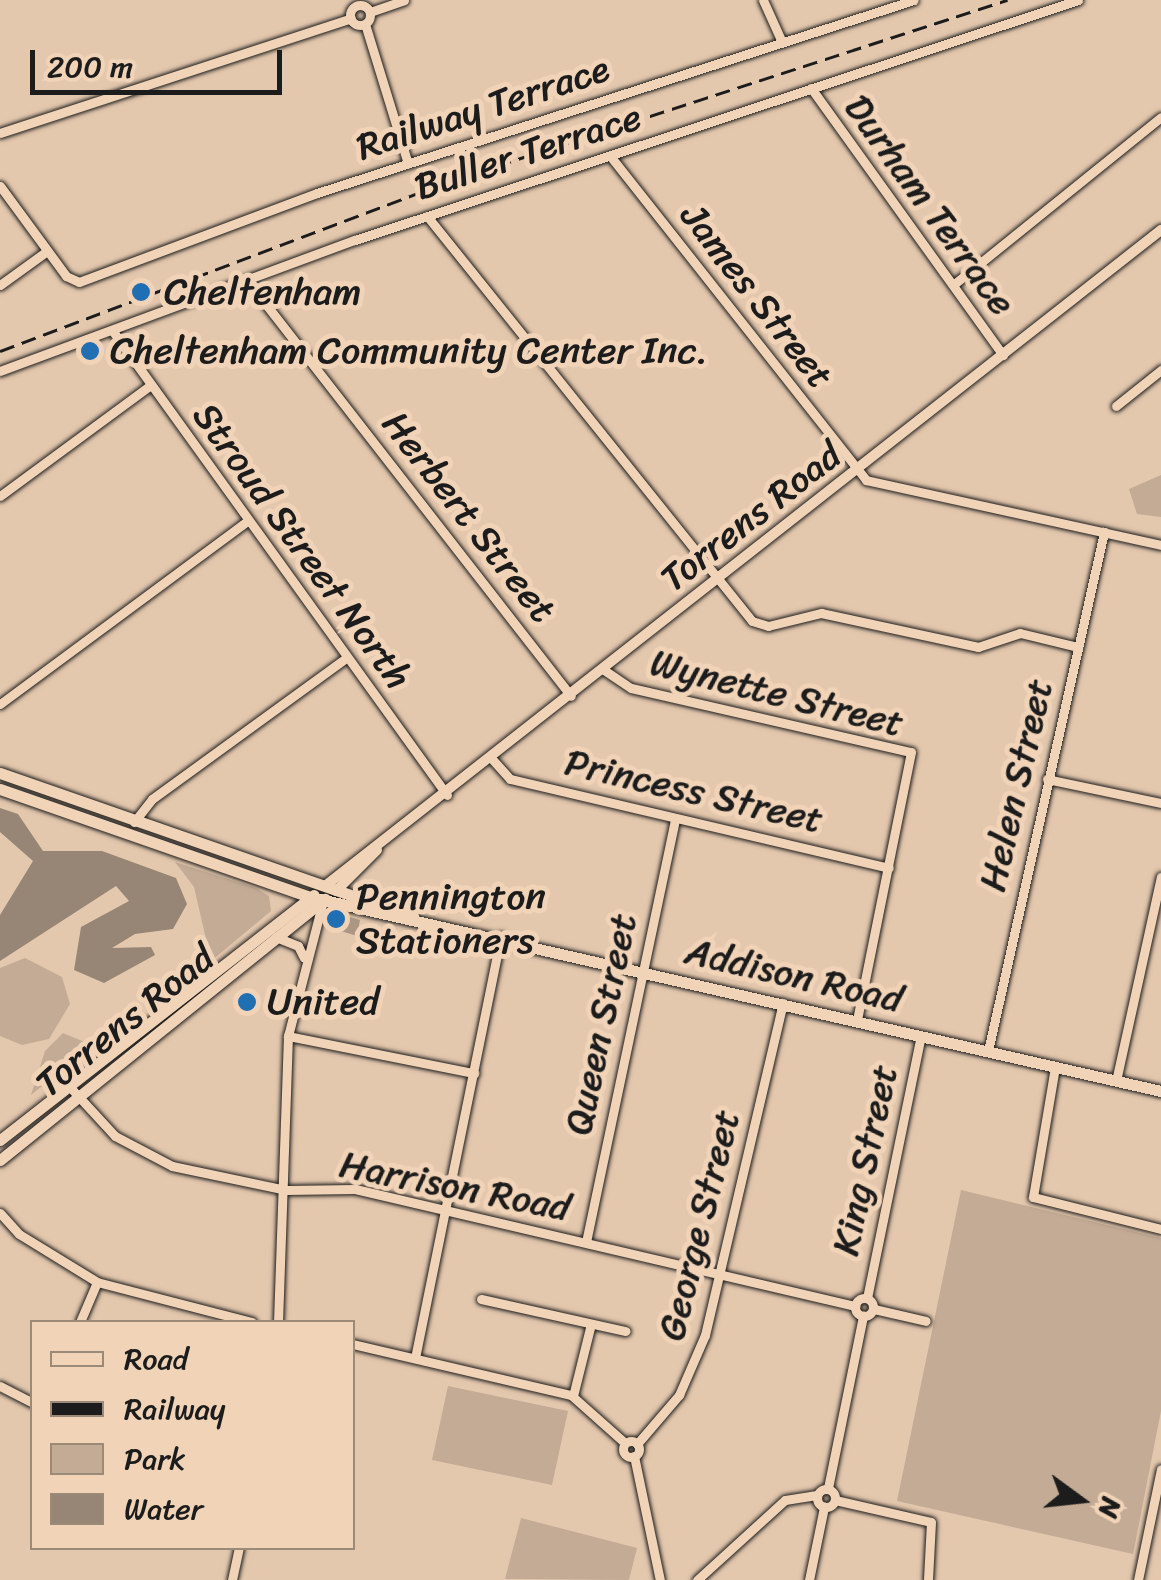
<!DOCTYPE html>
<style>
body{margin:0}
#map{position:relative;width:1161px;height:1580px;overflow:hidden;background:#e4c8ae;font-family:Sriracha,sans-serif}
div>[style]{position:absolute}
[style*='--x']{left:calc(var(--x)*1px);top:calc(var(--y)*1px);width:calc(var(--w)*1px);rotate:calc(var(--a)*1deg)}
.green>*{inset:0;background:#c3ab95}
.water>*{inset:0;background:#978675}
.building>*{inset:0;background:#ac9785}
.roads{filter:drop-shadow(0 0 2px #1c1c1c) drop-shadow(0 0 2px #1c1c1c)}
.minor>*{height:9px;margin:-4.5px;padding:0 4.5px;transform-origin:4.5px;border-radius:4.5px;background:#f1d3b7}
.minor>.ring{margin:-4.5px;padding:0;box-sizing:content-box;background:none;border:9px solid #f1d3b7;border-radius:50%}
.tertiary>*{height:10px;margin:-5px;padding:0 5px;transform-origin:5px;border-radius:5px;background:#f1d3b7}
.secondary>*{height:11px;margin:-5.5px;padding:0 5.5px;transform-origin:5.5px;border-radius:5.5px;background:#f1d3b7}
.rail>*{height:2.5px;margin-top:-1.25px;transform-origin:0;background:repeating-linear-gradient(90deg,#1c1c1c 0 15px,transparent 0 23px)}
.dots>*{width:28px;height:28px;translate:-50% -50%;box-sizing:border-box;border:5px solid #f1d3b7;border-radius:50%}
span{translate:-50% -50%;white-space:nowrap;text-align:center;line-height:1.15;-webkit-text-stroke:10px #f1d3b7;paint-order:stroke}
.street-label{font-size:38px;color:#1c1c1c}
.poi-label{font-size:38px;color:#1c1c1c}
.left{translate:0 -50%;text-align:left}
.legend{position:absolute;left:30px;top:1320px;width:325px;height:230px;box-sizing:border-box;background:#f1d3b7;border:2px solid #9c8a79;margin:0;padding:12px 18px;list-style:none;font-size:30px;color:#1c1c1c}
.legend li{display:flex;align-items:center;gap:20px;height:50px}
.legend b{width:50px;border:2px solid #9c8a79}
.north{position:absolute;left:1031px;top:1450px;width:100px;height:100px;-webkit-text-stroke:8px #f1d3b7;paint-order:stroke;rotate:105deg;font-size:28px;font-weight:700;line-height:40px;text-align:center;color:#1c1c1c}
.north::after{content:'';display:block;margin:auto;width:35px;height:45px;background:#1c1c1c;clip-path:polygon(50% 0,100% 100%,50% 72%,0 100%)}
.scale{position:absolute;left:30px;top:50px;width:252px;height:45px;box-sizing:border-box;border:5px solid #1c1c1c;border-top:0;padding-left:12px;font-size:30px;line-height:35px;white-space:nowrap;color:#1c1c1c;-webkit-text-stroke:8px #f1d3b7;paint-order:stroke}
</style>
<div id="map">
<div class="green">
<i style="clip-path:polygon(1161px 475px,1161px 517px,1137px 514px,1129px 489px)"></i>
<i style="clip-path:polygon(175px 862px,256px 888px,269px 896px,271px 911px,211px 961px,194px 887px)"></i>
<i style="clip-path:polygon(25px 958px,62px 977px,70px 1004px,49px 1039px,22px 1045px,0 1036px,0 968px)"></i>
<i style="clip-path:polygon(63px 1033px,87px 1043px,82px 1054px,31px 1095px,45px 1051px)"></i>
<i style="clip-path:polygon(961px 1190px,1161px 1238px,1161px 1411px,1133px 1554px,897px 1501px)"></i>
<i style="clip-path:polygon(448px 1386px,568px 1411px,552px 1485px,432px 1460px)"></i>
<i style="clip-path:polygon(521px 1518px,637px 1548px,629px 1580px,505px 1579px)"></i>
</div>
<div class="water">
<i style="clip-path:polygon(0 808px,18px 814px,43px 851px,102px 851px,176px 878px,187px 904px,173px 929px,135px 934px,112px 948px,151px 947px,155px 955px,104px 983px,74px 970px,81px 927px,129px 901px,116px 886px,0 961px,0 915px,33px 861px,0 832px)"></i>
</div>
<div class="building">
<i style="clip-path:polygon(329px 911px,360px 920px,357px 936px,325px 926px)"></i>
</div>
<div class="roads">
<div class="minor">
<i style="--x:763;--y:0;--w:46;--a:65.7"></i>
<i class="ring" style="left:350px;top:5px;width:11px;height:11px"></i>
<i style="--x:370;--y:12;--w:36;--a:-19"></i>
<i style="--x:365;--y:24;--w:146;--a:72.9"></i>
<i style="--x:811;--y:88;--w:329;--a:54.3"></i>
<i style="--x:0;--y:133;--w:369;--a:-18.1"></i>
<i style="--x:611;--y:157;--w:412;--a:51.7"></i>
<i style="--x:866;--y:480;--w:302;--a:12.4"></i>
<i style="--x:0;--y:186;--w:112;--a:53.7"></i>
<i style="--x:66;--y:276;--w:14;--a:25"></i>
<i style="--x:79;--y:282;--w:254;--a:-20.5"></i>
<i style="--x:317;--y:193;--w:627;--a:-17.92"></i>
<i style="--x:427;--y:216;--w:519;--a:51.25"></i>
<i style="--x:752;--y:621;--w:17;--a:17"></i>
<i style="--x:768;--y:626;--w:55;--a:-13.8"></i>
<i style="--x:821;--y:613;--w:161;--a:12.2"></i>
<i style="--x:978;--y:647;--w:44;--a:-18.4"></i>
<i style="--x:1020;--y:633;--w:60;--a:13.6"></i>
<i style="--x:247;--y:280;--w:527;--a:52.09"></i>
<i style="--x:0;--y:285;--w:58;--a:-35.9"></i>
<i style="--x:953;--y:285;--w:267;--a:-38.9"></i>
<i style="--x:112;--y:330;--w:573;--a:54.23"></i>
<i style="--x:0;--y:371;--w:378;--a:-20.3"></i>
<i style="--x:355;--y:240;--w:762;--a:-18.36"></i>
<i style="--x:1116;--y:406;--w:58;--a:-38.7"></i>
<i style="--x:0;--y:496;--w:185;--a:-36.4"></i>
<i style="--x:604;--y:670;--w:32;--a:34"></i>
<i style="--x:631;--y:688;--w:287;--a:12.9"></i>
<i style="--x:911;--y:752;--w:273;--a:101.4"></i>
<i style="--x:0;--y:704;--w:307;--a:-36.5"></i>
<i style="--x:492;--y:759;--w:27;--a:48"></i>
<i style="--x:510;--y:779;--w:389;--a:13.2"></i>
<i style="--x:1047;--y:779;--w:116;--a:11.9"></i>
<i style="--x:134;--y:822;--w:29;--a:-52"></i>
<i style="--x:152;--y:799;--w:240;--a:-36"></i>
<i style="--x:276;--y:937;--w:24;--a:22"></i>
<i style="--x:298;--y:946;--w:13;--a:63"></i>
<i style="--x:288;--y:1036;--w:190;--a:11.3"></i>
<i style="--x:988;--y:1051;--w:532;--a:-77.4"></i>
<i style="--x:1055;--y:1067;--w:132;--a:99.6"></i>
<i style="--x:1033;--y:1197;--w:132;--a:14"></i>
<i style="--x:1116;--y:1081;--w:209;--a:-77.6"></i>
<i style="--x:68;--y:1085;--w:69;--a:47.3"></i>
<i style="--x:115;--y:1136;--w:64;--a:27.8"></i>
<i style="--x:172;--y:1166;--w:116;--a:11.9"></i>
<i style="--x:286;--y:1190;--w:69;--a:-0.8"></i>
<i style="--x:355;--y:1189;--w:514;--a:13.17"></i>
<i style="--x:0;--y:1213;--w:28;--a:48"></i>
<i style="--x:19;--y:1234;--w:92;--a:31.6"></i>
<i style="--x:97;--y:1282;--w:160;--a:14.5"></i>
<i style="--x:586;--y:1242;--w:433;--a:-78.1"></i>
<i class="ring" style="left:855px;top:1298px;width:9px;height:9px"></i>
<i style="--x:867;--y:1298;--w:268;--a:-78.4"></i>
<i style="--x:481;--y:1299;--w:148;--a:12.5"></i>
<i style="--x:874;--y:1309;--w:53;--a:13"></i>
<i style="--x:80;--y:1322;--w:43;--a:-67"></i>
<i style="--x:278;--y:1322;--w:286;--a:-88"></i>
<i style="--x:288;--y:1036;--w:139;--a:-75.5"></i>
<i style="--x:352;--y:1344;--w:225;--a:13.1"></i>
<i style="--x:571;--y:1395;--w:72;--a:41.6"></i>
<i style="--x:415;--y:1358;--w:430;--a:-78.5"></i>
<i style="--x:0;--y:1386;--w:36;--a:27"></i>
<i style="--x:573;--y:1396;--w:74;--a:-76"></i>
<i class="ring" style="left:623px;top:1441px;width:7px;height:7px"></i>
<i style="--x:637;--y:1444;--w:65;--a:-49.4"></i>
<i style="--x:679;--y:1395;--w:65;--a:-66.6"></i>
<i style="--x:705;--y:1335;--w:341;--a:-76.8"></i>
<i style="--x:634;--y:1456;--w:127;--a:78.2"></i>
<i style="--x:828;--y:1488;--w:176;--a:-78.5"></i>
<i class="ring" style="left:817px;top:1489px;width:9px;height:9px"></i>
<i style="--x:835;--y:1500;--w:98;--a:12.9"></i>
<i style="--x:931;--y:1522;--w:58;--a:93"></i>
<i style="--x:232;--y:1580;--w:33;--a:-78"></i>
<i style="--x:697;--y:1580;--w:119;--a:-42.3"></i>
<i style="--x:785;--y:1500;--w:32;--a:-9"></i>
<i style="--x:809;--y:1580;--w:75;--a:-78.4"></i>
<i style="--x:1138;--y:1580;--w:113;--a:-78.3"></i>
</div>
<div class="tertiary">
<i style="--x:325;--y:886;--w:1063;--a:-38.12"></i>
<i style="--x:336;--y:891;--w:58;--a:-45"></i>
</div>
<div class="secondary">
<i style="--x:0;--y:773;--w:438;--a:19.2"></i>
<i style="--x:0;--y:789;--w:329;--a:19.2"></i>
<i style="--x:311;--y:897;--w:872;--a:12.86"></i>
<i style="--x:0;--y:1140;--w:398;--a:-38"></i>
<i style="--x:0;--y:1160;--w:417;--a:-38.8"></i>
</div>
</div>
<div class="rail">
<i style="--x:0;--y:351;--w:484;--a:-20.7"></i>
<i style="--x:453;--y:180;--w:583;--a:-18"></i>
</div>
<div class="dots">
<i style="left:141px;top:292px;background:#1f6fb2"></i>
<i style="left:90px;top:351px;background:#1f6fb2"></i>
<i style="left:336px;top:919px;background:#1f6fb2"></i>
<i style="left:247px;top:1002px;background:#1f6fb2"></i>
</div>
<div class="street-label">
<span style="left:483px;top:108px;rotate:-18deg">Railway Terrace</span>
<span style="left:528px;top:152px;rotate:-18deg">Buller Terrace</span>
<span style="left:930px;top:205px;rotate:54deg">Durham Terrace</span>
<span style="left:757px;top:296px;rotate:52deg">James Street</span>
<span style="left:469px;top:517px;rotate:52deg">Herbert Street</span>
<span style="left:751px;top:517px;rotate:-38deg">Torrens Road</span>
<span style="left:302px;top:546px;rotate:54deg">Stroud Street North</span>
<span style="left:777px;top:693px;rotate:14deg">Wynette Street</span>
<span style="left:1016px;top:785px;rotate:-77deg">Helen Street</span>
<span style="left:694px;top:791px;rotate:13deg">Princess Street</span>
<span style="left:794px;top:975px;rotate:13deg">Addison Road</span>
<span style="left:125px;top:1021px;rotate:-39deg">Torrens Road</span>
<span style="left:601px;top:1024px;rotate:-78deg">Queen Street</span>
<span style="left:865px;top:1160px;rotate:-78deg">King Street</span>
<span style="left:455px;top:1186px;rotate:11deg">Harrison Road</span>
<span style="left:699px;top:1225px;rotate:-76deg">George Street</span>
</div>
<div class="poi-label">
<span class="left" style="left:164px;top:292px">Cheltenham</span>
<span class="left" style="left:110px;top:351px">Cheltenham Community Center Inc.</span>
<span class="left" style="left:356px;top:919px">Pennington<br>Stationers</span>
<span class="left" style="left:267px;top:1002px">United</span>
</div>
<ul class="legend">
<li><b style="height:12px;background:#f1d3b7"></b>Road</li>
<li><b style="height:12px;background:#1c1c1c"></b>Railway</li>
<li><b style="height:28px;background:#c3ab95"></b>Park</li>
<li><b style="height:28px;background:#978675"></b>Water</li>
</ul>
<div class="north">N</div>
<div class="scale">200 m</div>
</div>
